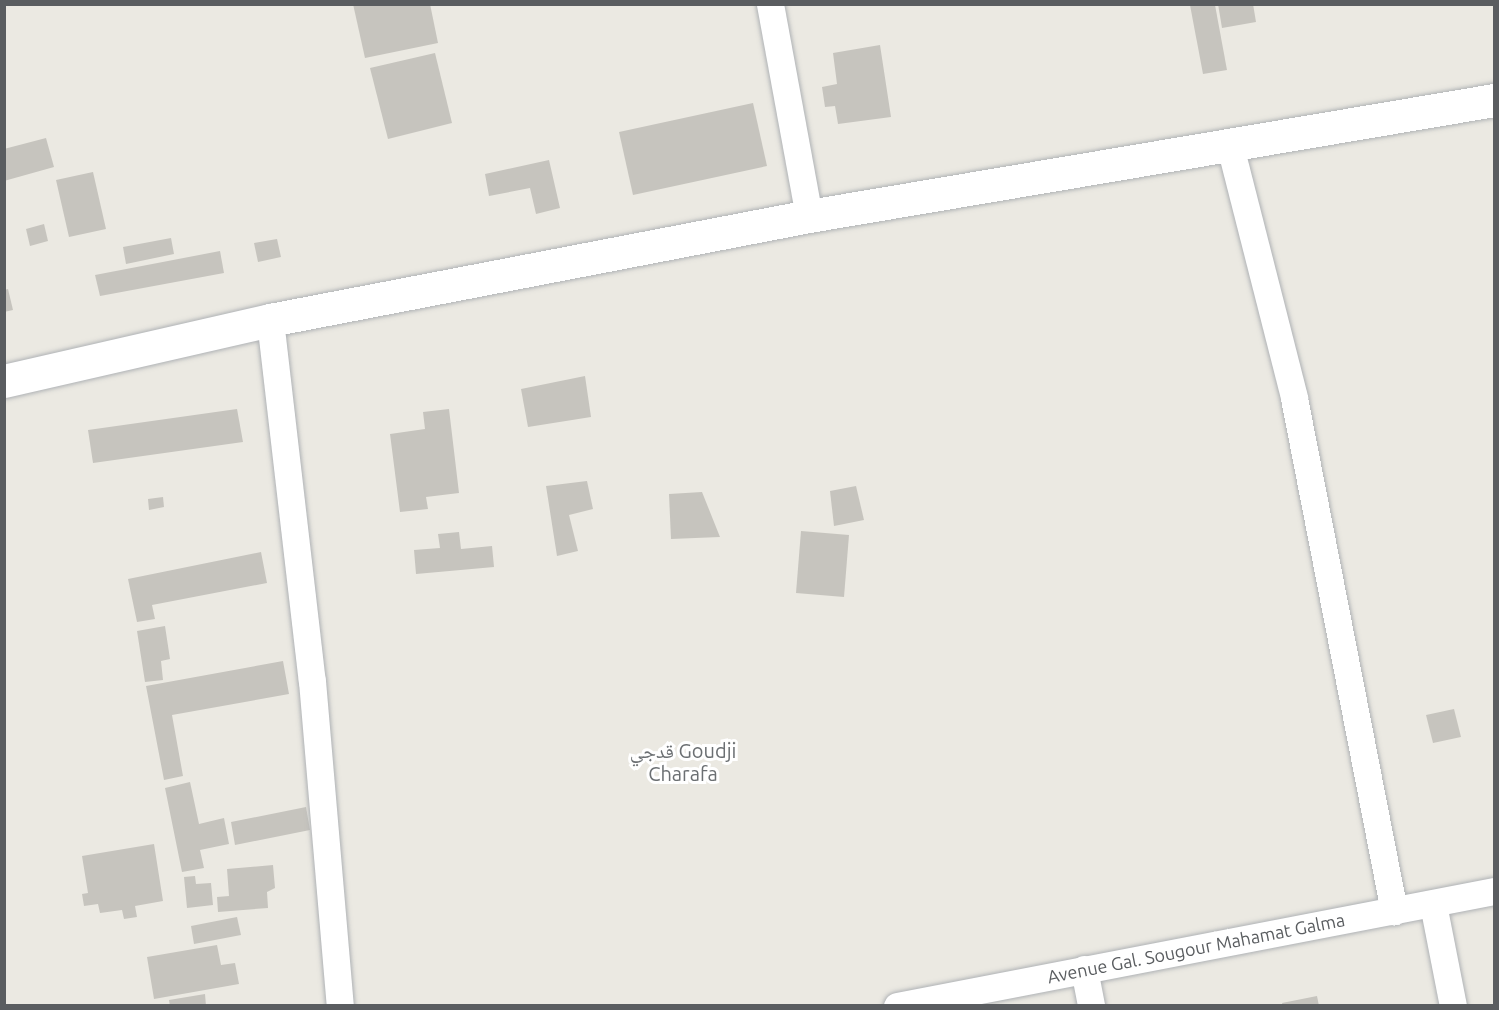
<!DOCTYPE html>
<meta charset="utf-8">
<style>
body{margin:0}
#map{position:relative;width:1499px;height:1010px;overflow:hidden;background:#ebe9e2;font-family:Ubuntu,"Noto Naskh Arabic",sans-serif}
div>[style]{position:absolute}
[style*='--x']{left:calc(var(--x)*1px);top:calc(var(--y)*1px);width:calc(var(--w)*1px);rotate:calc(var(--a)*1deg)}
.building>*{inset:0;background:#c6c4be}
.roads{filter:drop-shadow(0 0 2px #afb2b5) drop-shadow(0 0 2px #afb2b5)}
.street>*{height:27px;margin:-13.5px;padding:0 13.5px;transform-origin:13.5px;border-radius:13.5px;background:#fff}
.secondary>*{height:33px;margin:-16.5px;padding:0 16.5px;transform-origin:16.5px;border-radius:16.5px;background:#fff}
span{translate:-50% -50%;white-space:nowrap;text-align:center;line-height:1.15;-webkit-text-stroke:6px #fff;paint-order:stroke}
.street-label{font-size:18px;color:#5a5d60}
.neighbourhood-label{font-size:20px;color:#6b6f72}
.frame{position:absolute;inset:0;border:6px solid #5a5d60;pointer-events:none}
</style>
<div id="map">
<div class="building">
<i style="clip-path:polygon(353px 4px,430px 4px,438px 43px,365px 58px)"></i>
<i style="clip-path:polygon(1218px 4px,1253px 4px,1256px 22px,1222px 28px)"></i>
<i style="clip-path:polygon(1190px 5px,1215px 5px,1227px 70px,1203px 74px)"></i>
<i style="clip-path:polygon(880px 45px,891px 117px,838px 124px,835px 106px,825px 107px,822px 87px,837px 84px,833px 53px)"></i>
<i style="clip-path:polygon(435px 53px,452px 123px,388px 139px,370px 68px)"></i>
<i style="clip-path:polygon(753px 103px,767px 166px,633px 195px,619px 132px)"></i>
<i style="clip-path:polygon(46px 138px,54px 167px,4px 181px,4px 149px)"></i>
<i style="clip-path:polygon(549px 160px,560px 208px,536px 214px,530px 188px,489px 196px,485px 174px)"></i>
<i style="clip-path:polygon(93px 172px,106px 229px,69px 237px,56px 180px)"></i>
<i style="clip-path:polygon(44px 224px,48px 241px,30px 246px,26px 229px)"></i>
<i style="clip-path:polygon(171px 238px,174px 254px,126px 264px,123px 247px)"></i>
<i style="clip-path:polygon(277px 239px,281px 257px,258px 262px,254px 243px)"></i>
<i style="clip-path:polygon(220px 251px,224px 273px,100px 296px,95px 275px)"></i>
<i style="clip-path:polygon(8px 289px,13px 310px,4px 312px,4px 290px)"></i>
<i style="clip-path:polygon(585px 376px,591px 417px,528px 427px,521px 389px)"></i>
<i style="clip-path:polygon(237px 409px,243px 442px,93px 463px,88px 430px)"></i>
<i style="clip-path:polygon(449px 409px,459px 493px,426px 497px,428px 509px,400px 512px,390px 434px,425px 429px,423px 412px)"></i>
<i style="clip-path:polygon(587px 481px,593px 509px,569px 515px,578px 551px,557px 556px,546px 486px)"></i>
<i style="clip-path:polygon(856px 486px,864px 520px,834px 526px,830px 491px)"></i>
<i style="clip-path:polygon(702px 492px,720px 537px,671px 539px,669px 494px)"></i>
<i style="clip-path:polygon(163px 497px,164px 507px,149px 510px,148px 499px)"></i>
<i style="clip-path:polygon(801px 531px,849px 535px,844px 597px,796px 593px)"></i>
<i style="clip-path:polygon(459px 532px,461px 549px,492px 546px,494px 567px,416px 574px,414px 550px,440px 548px,438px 534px)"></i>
<i style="clip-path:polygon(261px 552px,267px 583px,152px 605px,155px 619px,137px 622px,128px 579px)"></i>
<i style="clip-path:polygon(165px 626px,170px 659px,161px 661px,163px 680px,145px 682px,137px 631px)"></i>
<i style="clip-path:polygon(283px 661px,289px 694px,172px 715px,183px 776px,164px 780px,146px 686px)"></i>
<i style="clip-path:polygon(1454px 709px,1461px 737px,1433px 743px,1426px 715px)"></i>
<i style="clip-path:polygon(190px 782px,199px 824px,224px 818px,229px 844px,200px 850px,204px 868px,182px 872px,165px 788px)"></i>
<i style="clip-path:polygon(306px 807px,310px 830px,235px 845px,231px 822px)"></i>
<i style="clip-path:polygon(154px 844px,163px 901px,135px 906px,137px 917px,124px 919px,122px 910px,100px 913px,98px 904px,84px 906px,82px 894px,88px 893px,82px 856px)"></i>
<i style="clip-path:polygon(273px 865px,275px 888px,267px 892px,268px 908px,218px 912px,217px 897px,229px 896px,227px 869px)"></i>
<i style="clip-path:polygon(195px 876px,196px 884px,211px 883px,213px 905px,187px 908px,184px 877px)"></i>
<i style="clip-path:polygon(237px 917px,241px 935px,194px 944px,191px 926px)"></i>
<i style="clip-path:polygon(217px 945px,221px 965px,235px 963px,239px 984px,154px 999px,147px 957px)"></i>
<i style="clip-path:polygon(205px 994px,206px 1006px,170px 1006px,169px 1000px)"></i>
<i style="clip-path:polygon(1317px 996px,1319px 1006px,1283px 1006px,1282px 1003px)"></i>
</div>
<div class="roads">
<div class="street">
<i style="--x:770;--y:4;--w:216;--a:79.6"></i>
<i style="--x:1230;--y:146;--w:260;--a:75.7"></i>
<i style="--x:1294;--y:398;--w:523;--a:78.97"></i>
<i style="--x:270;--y:320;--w:363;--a:83.4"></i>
<i style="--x:312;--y:681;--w:326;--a:85.1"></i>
<i style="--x:1433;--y:904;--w:104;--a:78.9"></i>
<i style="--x:1084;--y:969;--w:38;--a:79"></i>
<i style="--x:897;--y:1006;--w:608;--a:-10.9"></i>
</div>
<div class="secondary">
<i style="--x:4;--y:381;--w:273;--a:-12.9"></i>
<i style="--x:270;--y:320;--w:549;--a:-10.92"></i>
<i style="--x:809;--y:216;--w:695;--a:-9.61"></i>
</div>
</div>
<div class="street-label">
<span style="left:1196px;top:948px;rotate:-11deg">Avenue Gal. Sougour Mahamat Galma</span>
</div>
<div class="neighbourhood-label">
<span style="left:683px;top:762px">قدجي Goudji<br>Charafa</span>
</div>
<div class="frame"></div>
</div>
